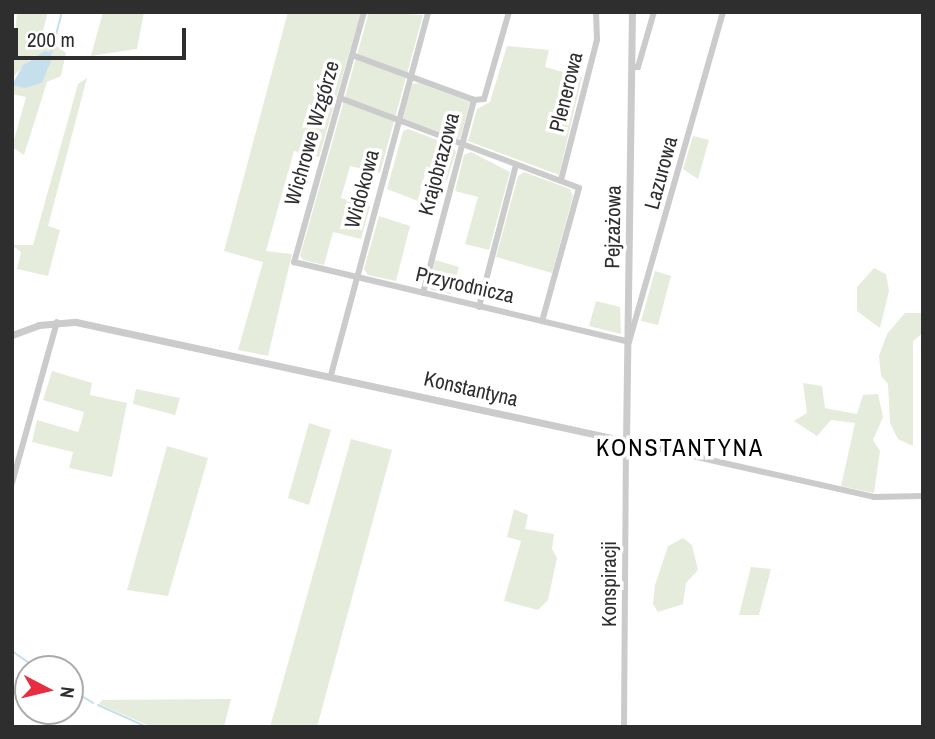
<!DOCTYPE html>
<meta charset="utf-8">
<style>
body{margin:0}
#map{position:relative;width:935px;height:739px;overflow:hidden;background:#fff;font-family:"Archivo Narrow",sans-serif}
div>[style]{position:absolute}
[style*='--x']{left:calc(var(--x)*1px);top:calc(var(--y)*1px);width:calc(var(--w)*1px);rotate:calc(var(--a)*1deg)}
.green>*{inset:0;background:#e5ecdb}
.water>*{inset:0;background:#c6dfec}
.stream>*{height:2px;margin:-1px;padding:0 1px;transform-origin:1px;border-radius:1px;background:#c6dfec}
.minor>*{height:6px;margin:-3px;padding:0 3px;transform-origin:3px;border-radius:3px;background:#cbcbcb}
.tertiary>*{height:7px;margin:-3.5px;padding:0 3.5px;transform-origin:3.5px;border-radius:3.5px;background:#cbcbcb}
span{translate:-50% -50%;white-space:nowrap;text-align:center;line-height:1.15;-webkit-text-stroke:7px #fff;paint-order:stroke}
.street-label{font-size:21px;color:#2e2e2e}
.quarter-label{font-size:24px;color:#000;letter-spacing:2px}
.frame{position:absolute;inset:0;border:14px solid #2e2e2e;pointer-events:none}
.north{position:absolute;left:14px;top:655px;width:70px;height:70px;box-sizing:border-box;background:#fff;border:2px solid #ababab;border-radius:50%;rotate:97deg;font-size:19px;font-weight:700;line-height:28px;text-align:center;color:#2e2e2e}
.north::after{content:'';display:block;margin:auto;width:24px;height:32px;background:#e82c41;clip-path:polygon(50% 0,100% 100%,50% 72%,0 100%)}
.scale{position:absolute;left:14px;top:28px;width:172px;height:32px;box-sizing:border-box;border:4px solid #2e2e2e;border-top:0;padding-left:9px;font-size:21px;line-height:24px;white-space:nowrap;color:#2e2e2e;-webkit-text-stroke:5px #fff;paint-order:stroke}
</style>
<div id="map">
<div class="green">
<i style="clip-path:polygon(17px 12px,48px 12px,41px 38px,52px 42px,55px 32px,58px 33px,55px 45px,66px 53px,61px 76px,47px 82px,24px 155px,12px 147px,26px 97px,12px 94px,12px 85px,41px 84px,48px 69px,34px 55px,12px 78px)"></i>
<i style="clip-path:polygon(103px 12px,144px 12px,137px 49px,91px 56px)"></i>
<i style="clip-path:polygon(288px 12px,361px 12px,319px 157px,294px 151px,266px 251px,292px 254px,268px 356px,238px 350px,263px 262px,224px 251px)"></i>
<i style="clip-path:polygon(369px 12px,423px 15px,380px 173px,350px 166px,341px 198px,370px 206px,361px 239px,333px 232px,324px 265px,303px 260px,300px 256px)"></i>
<i style="clip-path:polygon(507px 46px,549px 50px,545px 67px,582px 77px,559px 175px,468px 141px,477px 109px,490px 102px)"></i>
<i style="clip-path:polygon(87px 78px,48px 226px,60px 230px,48px 276px,17px 269px,21px 252px,12px 245px,33px 245px,78px 84px)"></i>
<i style="clip-path:polygon(419px 83px,470px 102px,460px 139px,403px 119px,412px 84px)"></i>
<i style="clip-path:polygon(408px 129px,453px 146px,456px 152px,447px 180px,425px 174px,418px 201px,387px 189px,403px 131px)"></i>
<i style="clip-path:polygon(693px 136px,709px 140px,698px 179px,683px 169px)"></i>
<i style="clip-path:polygon(471px 152px,510px 172px,489px 250px,465px 244px,478px 197px,455px 191px,464px 155px)"></i>
<i style="clip-path:polygon(524px 172px,570px 189px,573px 196px,552px 273px,496px 257px,518px 176px)"></i>
<i style="clip-path:polygon(379px 216px,410px 226px,396px 281px,368px 275px,364px 269px)"></i>
<i style="clip-path:polygon(435px 260px,459px 267px,451px 294px,431px 290px,428px 284px)"></i>
<i style="clip-path:polygon(874px 268px,886px 274px,889px 291px,880px 328px,857px 311px,857px 287px)"></i>
<i style="clip-path:polygon(655px 271px,671px 276px,658px 325px,641px 321px)"></i>
<i style="clip-path:polygon(596px 301px,620px 307px,621px 334px,589px 326px)"></i>
<i style="clip-path:polygon(905px 313px,923px 313px,923px 333px,913px 341px,913px 446px,898px 439px,890px 423px,888px 384px,881px 376px,879px 356px,887px 334px)"></i>
<i style="clip-path:polygon(52px 371px,92px 383px,90px 395px,127px 403px,112px 477px,69px 468px,73px 452px,32px 442px,37px 420px,78px 432px,81px 423px,84px 412px,43px 400px)"></i>
<i style="clip-path:polygon(803px 383px,822px 386px,825px 408px,857px 414px,863px 395px,878px 394px,883px 417px,873px 440px,880px 451px,874px 493px,841px 486px,855px 423px,831px 420px,817px 436px,794px 421px,807px 413px)"></i>
<i style="clip-path:polygon(136px 389px,180px 398px,175px 415px,133px 404px)"></i>
<i style="clip-path:polygon(309px 423px,331px 430px,309px 505px,288px 498px)"></i>
<i style="clip-path:polygon(351px 439px,392px 450px,317px 727px,270px 727px)"></i>
<i style="clip-path:polygon(167px 446px,208px 458px,168px 596px,127px 590px)"></i>
<i style="clip-path:polygon(514px 509px,528px 515px,525px 529px,554px 534px,552px 549px,557px 558px,548px 600px,538px 610px,504px 601px,521px 541px,507px 537px)"></i>
<i style="clip-path:polygon(683px 538px,692px 545px,698px 570px,686px 583px,683px 604px,658px 612px,653px 604px,655px 585px,668px 546px)"></i>
<i style="clip-path:polygon(751px 567px,771px 569px,759px 615px,739px 615px)"></i>
<i style="clip-path:polygon(231px 699px,224px 727px,152px 727px,99px 704px,102px 700px)"></i>
</div>
<div class="water">
<i style="clip-path:polygon(45px 51px,51px 53px,51px 61px,42px 83px,25px 88px,12px 85px,23px 65px)"></i>
</div>
<div class="stream">
<i style="--x:51;--y:53;--w:42;--a:-75"></i>
<i style="--x:12;--y:651;--w:32;--a:35"></i>
<i style="--x:70;--y:689;--w:27;--a:31"></i>
<i style="--x:98;--y:705;--w:54;--a:24.2"></i>
</div>
<div class="minor">
<i style="--x:364;--y:12;--w:260;--a:105.6"></i>
<i style="--x:294;--y:262;--w:344;--a:13.4"></i>
<i style="--x:629;--y:342;--w:343;--a:-74.1"></i>
<i style="--x:352;--y:55;--w:130;--a:20.2"></i>
<i style="--x:632;--y:67;--w:6;--a:0"></i>
<i style="--x:638;--y:67;--w:57;--a:-73.8"></i>
<i style="--x:340;--y:98;--w:255;--a:20.6"></i>
<i style="--x:579;--y:188;--w:138;--a:105.5"></i>
<i style="--x:561;--y:180;--w:145;--a:-75.6"></i>
<i style="--x:597;--y:40;--w:28;--a:-92"></i>
<i style="--x:423;--y:293;--w:200;--a:-75.2"></i>
<i style="--x:474;--y:100;--w:10;--a:-6"></i>
<i style="--x:484;--y:99;--w:91;--a:-74"></i>
<i style="--x:479;--y:307;--w:147;--a:-75.4"></i>
<i style="--x:331;--y:375;--w:376;--a:-75"></i>
<i style="--x:12;--y:483;--w:167;--a:-74.4"></i>
<i style="--x:624;--y:727;--w:286;--a:-89.6"></i>
<i style="--x:626;--y:441;--w:254;--a:12.7"></i>
<i style="--x:874;--y:497;--w:49;--a:-1.2"></i>
</div>
<div class="tertiary">
<i style="--x:12;--y:335;--w:29;--a:-20"></i>
<i style="--x:39;--y:325;--w:37;--a:-5"></i>
<i style="--x:76;--y:322;--w:563;--a:12.21"></i>
<i style="--x:626;--y:441;--w:429;--a:-89.2"></i>
</div>
<div class="street-label">
<span style="left:566px;top:92px;rotate:-76deg">Plenerowa</span>
<span style="left:312px;top:133px;rotate:-74deg">Wichrowe Wzgórze</span>
<span style="left:439px;top:164px;rotate:-75deg">Krajobrazowa</span>
<span style="left:661px;top:173px;rotate:-75deg">Lazurowa</span>
<span style="left:362px;top:189px;rotate:-75deg">Widokowa</span>
<span style="left:613px;top:227px;rotate:-89deg">Pejzażowa</span>
<span style="left:465px;top:285px;rotate:13deg">Przyrodnicza</span>
<span style="left:471px;top:389px;rotate:13deg">Konstantyna</span>
<span style="left:609px;top:584px;rotate:-90deg">Konspiracji</span>
</div>
<div class="quarter-label">
<span style="left:680px;top:448px">KONSTANTYNA</span>
</div>
<div class="frame"></div>
<div class="north">N</div>
<div class="scale">200 m</div>
</div>
